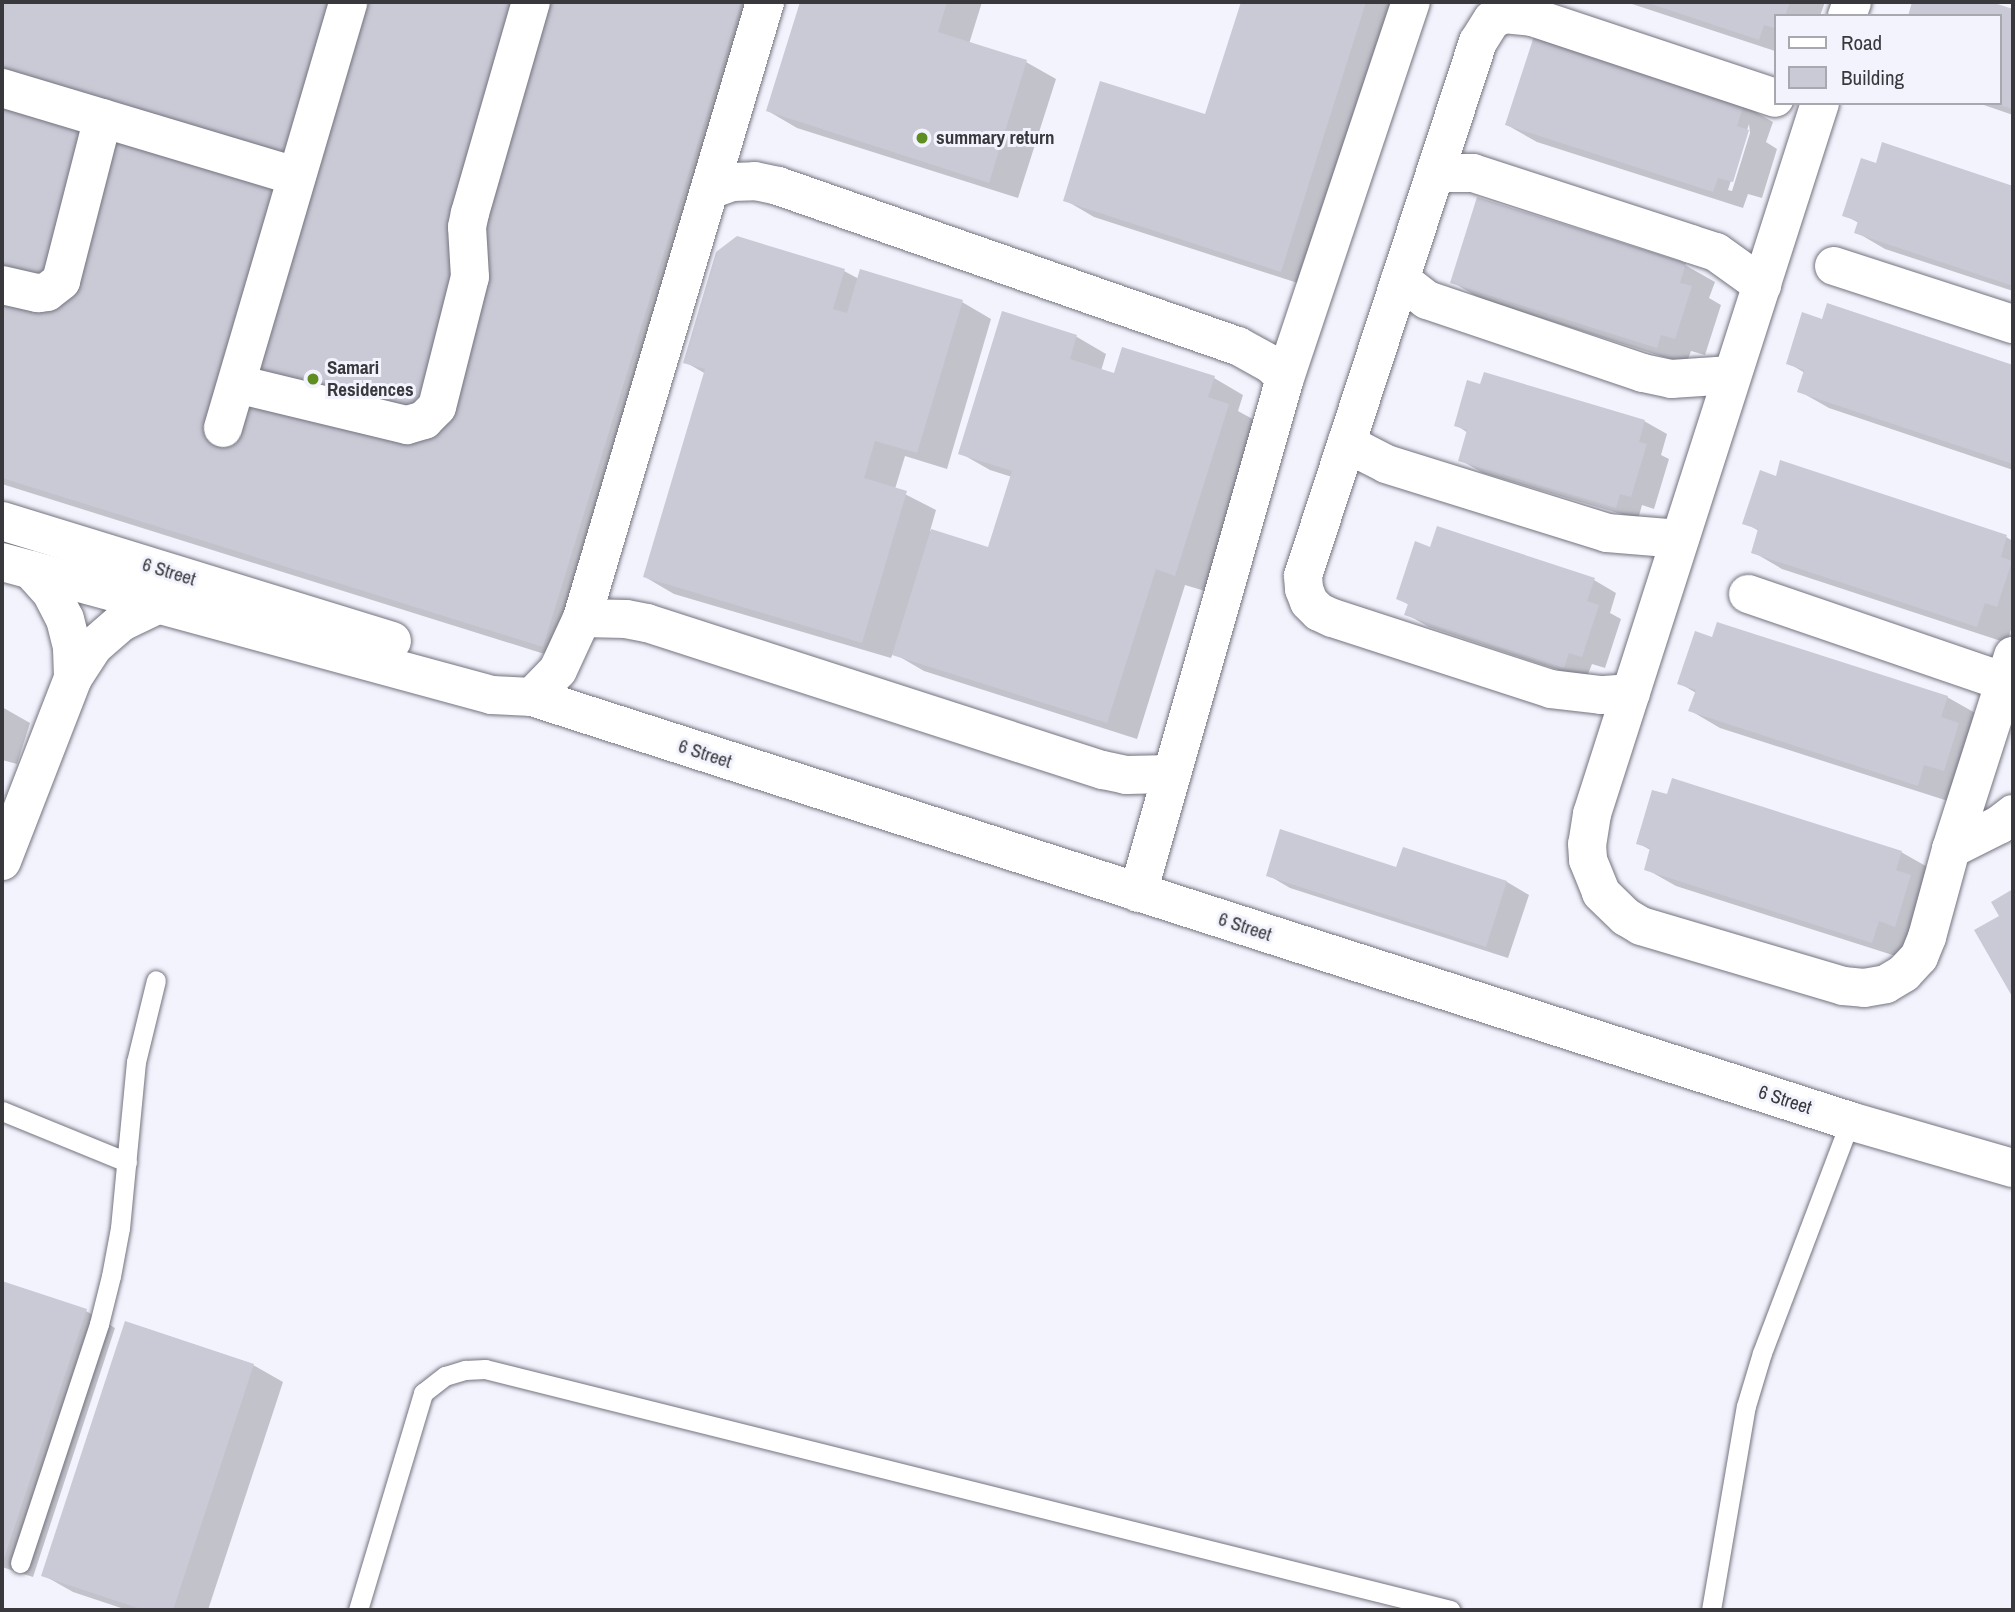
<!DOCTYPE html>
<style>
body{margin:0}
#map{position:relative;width:2015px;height:1612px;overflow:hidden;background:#f3f3fe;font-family:"Archivo Narrow",sans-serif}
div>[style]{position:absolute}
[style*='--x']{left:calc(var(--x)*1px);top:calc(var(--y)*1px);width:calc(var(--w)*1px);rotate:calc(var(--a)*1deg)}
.shadow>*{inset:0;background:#0003}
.building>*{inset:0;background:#cacad7}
.roads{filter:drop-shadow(0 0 2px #73747f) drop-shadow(0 0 2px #73747f)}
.service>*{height:19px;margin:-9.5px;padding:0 9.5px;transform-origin:9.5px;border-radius:9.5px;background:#fff}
.minor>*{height:38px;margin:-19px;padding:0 19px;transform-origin:19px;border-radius:19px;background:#fff}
.tertiary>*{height:38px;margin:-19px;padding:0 19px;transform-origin:19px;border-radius:19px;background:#fff}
.dots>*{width:19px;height:19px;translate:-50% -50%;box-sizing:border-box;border:4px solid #f3f3fe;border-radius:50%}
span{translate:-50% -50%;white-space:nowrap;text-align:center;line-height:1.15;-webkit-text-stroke:6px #f3f3fe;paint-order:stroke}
.poi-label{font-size:19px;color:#38383d;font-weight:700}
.left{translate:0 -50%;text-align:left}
.street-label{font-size:19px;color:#38383d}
.frame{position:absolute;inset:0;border:4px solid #38383d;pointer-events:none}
.legend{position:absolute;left:1774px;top:14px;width:228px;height:91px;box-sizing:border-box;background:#f3f3fe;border:2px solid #a8a8b1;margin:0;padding:9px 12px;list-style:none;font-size:21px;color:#38383d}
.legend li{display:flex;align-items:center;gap:14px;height:35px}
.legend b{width:35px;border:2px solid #a8a8b1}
</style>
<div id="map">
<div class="shadow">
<i style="clip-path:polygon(2px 2px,776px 2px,573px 663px,2px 484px)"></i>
<i style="clip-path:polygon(802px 2px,982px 2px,969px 44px,1026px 62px,1056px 79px,1018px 198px,797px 128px,768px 111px)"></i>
<i style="clip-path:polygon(1242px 2px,1401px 2px,1310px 287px,1094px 217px,1065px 200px,1206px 116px)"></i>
<i style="clip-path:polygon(1626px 2px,1825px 2px,1820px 16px,1775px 16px,1775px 51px)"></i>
<i style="clip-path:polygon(1914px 2px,1929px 6px,1930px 2px,1986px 2px,2013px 11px,2013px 115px,1978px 103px,1999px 103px,1999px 16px,1910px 16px)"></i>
<i style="clip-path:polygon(evenodd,1743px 105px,1773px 122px,1766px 142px,1777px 149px,1762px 198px,1748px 194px,1743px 208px,1537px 142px,1507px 125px,1743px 105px,1749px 124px,1750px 133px,1732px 191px,1728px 190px,1749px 124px)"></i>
<i style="clip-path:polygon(1883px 145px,2013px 188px,2013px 291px,1885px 249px,1856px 232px,1859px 223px,1844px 215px,1877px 165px)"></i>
<i style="clip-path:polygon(1685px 265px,1715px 282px,1709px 298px,1721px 305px,1705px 355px,1691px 351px,1686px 364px,1481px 299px,1452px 282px)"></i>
<i style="clip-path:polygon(844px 271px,859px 279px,962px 302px,991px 319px,947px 469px,905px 456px,895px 489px,936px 510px,930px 531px,989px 549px,1012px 477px,990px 470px,960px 453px,1004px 314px,1077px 337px,1106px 354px,1101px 371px,1115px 376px,1214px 378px,1243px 395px,1238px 411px,1258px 422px,1205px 591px,1185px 585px,1137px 739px,924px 671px,893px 653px,891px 658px,674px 594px,645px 577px,706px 374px,685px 362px)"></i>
<i style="clip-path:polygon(1828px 306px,2013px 367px,2013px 470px,1829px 408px,1799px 391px,1805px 373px,1788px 363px,1823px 321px)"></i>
<i style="clip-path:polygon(1644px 421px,1667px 434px,1661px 455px,1669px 459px,1654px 509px,1642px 505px,1638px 519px,1483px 473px,1460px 460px,1468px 433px,1456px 425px)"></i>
<i style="clip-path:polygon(1745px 523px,2006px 537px,2013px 541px,2013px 623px,2007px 643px,1782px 569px,1753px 552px,1759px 531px)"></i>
<i style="clip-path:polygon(1431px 549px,1594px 580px,1616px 593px,1610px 613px,1621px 619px,1605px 668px,1592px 664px,1586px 679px,1429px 627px,1406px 614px,1409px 605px,1398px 598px)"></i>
<i style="clip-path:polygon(1679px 683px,1947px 697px,1977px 714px,1948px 801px,1720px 728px,1691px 711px,1696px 693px)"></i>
<i style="clip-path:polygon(2px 707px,30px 723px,17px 764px,2px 760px)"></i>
<i style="clip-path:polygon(1638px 843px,1901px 852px,1931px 869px,1902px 958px,1676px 886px,1646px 869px,1652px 851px)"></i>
<i style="clip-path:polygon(1404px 849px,1507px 882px,1529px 895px,1508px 958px,1290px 888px,1268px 875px,1397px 869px)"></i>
<i style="clip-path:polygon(2013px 891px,2013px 994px,1977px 931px,2001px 917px,1993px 903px)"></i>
<i style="clip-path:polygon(2px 1283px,86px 1311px,115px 1328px,33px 1577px,2px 1567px)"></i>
<i style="clip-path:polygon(253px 1365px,283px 1382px,208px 1610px,127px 1610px,73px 1592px,43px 1575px)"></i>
</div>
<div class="building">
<i style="clip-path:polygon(2px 2px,741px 2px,543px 647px,2px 478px)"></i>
<i style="clip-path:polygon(800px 2px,947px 2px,938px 32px,1027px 60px,989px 183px,766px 111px)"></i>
<i style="clip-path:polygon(1241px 2px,1366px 2px,1281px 272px,1063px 201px,1100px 81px,1205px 114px)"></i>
<i style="clip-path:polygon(1645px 2px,1790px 2px,1785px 16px,1775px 16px,1775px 28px,1764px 25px,1759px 40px)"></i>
<i style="clip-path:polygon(1912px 2px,1991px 2px,2013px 9px,2013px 109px,1999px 105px,1999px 16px,1908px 16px)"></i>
<i style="clip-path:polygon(1534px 36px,1744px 104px,1737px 126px,1749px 130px,1733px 182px,1718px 178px,1713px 192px,1505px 125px)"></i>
<i style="clip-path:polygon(1882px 142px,2013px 186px,2013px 286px,1854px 233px,1858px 221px,1842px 216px,1861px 158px,1876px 163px)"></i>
<i style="clip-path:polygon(1477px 197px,1686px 263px,1680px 283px,1692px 286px,1675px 339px,1661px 335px,1657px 348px,1450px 283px)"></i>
<i style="clip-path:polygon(737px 236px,845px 269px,833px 309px,847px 313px,860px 269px,963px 300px,917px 453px,875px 441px,864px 478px,907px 491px,862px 643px,643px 577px,705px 369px,683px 363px,716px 252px)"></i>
<i style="clip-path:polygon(1827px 303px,2013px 365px,2013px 464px,1797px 392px,1804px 370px,1786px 364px,1802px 312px,1822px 319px)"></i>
<i style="clip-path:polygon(1002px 311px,1077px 335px,1070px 359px,1114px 373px,1122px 347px,1215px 376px,1208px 397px,1229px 404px,1175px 576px,1156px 569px,1107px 723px,892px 655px,931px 529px,988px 547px,1012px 471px,958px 454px)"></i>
<i style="clip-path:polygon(1484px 372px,1645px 420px,1639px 442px,1647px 444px,1631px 497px,1620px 494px,1616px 508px,1458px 461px,1467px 430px,1454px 426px,1467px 380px,1480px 384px)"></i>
<i style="clip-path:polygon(1780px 460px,2007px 535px,2001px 557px,2012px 561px,1997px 607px,1985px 603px,1977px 627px,1751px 553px,1758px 529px,1742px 524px,1760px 470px,1776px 476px)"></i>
<i style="clip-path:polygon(1437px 526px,1595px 578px,1587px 601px,1599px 605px,1582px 657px,1569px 653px,1564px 668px,1404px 615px,1408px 604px,1396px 599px,1415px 541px,1430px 547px)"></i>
<i style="clip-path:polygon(1717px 622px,1948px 696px,1941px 717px,1959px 723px,1944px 771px,1924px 765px,1918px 786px,1688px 711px,1696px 690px,1677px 684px,1695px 631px,1712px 637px)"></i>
<i style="clip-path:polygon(1672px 778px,1902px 851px,1896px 870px,1911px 875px,1895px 927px,1879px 921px,1872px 943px,1644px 870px,1650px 848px,1636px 844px,1652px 790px,1667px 794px)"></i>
<i style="clip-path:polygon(1280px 829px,1396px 867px,1403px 847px,1507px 881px,1486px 947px,1266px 876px)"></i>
<i style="clip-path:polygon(2013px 889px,2013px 998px,1974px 930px,1999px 916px,1991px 902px)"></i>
<i style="clip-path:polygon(2px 1281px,87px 1309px,2px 1565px)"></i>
<i style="clip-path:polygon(125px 1321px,254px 1364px,173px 1610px,144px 1610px,41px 1576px)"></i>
</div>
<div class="roads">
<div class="service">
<i style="--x:2;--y:1111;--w:135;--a:22.2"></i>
<i style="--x:20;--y:1563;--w:252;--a:-71.7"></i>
<i style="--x:99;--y:1324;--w:49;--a:-76"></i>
<i style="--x:111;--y:1276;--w:49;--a:-79.4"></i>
<i style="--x:120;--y:1228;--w:167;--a:-84.5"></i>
<i style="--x:136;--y:1062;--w:84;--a:-76.3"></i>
<i style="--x:358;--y:1610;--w:227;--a:-73.3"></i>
<i style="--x:423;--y:1393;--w:28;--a:-38"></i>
<i style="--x:445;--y:1376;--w:21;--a:-17"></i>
<i style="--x:465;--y:1370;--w:20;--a:-3"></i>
<i style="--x:485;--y:1369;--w:995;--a:14.02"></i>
<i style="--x:1711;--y:1610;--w:207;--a:-80.3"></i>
<i style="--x:1746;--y:1406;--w:55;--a:-73.2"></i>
<i style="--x:1762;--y:1353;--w:248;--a:-69.2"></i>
</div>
<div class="minor">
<i style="--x:1847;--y:16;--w:15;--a:-70"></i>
<i style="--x:2;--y:88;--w:307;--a:16.7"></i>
<i style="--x:1820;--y:103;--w:747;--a:107.78"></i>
<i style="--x:1592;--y:814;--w:30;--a:99"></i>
<i style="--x:1587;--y:844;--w:16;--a:86"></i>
<i style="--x:1588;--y:860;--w:35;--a:68"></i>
<i style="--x:1601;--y:893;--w:35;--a:44"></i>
<i style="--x:1626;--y:917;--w:17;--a:31"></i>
<i style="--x:1641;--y:926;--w:211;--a:16.5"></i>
<i style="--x:1843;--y:986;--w:21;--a:5"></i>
<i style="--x:1864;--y:988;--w:22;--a:-10"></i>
<i style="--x:1886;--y:984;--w:21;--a:-31"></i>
<i style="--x:1904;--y:973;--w:22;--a:-47"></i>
<i style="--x:1919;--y:957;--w:22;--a:-68"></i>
<i style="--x:1927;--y:937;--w:91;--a:-74.7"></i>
<i style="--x:1951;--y:849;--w:203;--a:-72.2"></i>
<i style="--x:1435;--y:173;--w:38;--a:0"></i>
<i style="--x:1473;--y:173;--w:229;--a:18"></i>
<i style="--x:1691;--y:244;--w:26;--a:18"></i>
<i style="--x:1716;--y:252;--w:57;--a:35.7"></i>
<i style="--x:710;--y:190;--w:23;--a:-20"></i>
<i style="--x:732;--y:182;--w:23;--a:-2"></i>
<i style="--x:755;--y:181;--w:24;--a:12"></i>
<i style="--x:778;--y:186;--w:487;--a:19.2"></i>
<i style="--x:1238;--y:346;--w:39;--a:29"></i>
<i style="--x:1272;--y:365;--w:18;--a:45"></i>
<i style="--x:1834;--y:266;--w:188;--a:18"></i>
<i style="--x:1400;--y:279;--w:34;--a:38"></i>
<i style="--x:1427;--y:300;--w:228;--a:18.7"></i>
<i style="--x:1643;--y:373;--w:29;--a:12"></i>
<i style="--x:1671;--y:379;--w:61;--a:-3.8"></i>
<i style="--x:2;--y:285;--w:37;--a:13"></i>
<i style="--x:38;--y:293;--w:9;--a:-6"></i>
<i style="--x:47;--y:292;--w:18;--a:-38"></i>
<i style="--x:61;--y:281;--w:168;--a:-75.6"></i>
<i style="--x:237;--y:384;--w:175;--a:13.6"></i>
<i style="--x:407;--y:425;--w:18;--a:-16"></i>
<i style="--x:424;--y:420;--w:18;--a:-45"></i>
<i style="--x:437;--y:407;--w:134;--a:-75.8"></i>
<i style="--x:470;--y:277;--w:50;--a:-93.4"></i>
<i style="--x:467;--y:227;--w:14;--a:-78"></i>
<i style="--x:470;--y:213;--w:220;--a:-73.9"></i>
<i style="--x:223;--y:428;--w:444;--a:-73.6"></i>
<i style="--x:1347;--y:441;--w:15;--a:37"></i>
<i style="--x:1359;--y:450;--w:30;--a:27"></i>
<i style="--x:1386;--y:464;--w:232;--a:17.3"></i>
<i style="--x:1607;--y:533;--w:73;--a:4.7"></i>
<i style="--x:31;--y:570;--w:30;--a:48"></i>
<i style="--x:51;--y:592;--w:30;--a:63"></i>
<i style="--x:65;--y:619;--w:30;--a:76"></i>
<i style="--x:72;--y:648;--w:30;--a:88"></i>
<i style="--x:1748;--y:594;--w:272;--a:18.9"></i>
<i style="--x:582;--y:618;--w:44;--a:1.3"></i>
<i style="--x:626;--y:619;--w:21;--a:11"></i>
<i style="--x:647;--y:623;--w:479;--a:17.9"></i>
<i style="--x:1103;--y:770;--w:24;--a:12"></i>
<i style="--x:1126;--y:775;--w:46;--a:-1.2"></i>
<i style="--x:1631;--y:693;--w:30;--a:176"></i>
<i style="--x:1601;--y:695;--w:50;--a:-173.2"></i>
<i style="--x:1551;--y:689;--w:230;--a:-162"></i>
<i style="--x:1332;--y:618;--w:14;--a:-155"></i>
<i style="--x:1319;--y:612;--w:14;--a:-135"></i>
<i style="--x:1309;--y:602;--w:14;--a:-111"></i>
<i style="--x:1304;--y:589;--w:13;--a:-94"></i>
<i style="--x:1303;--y:576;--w:562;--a:-71.86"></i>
<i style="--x:1478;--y:42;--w:26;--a:-58"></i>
<i style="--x:1492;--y:20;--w:13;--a:-27"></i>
<i style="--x:1504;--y:14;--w:28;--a:6"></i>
<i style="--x:1532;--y:17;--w:256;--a:18.4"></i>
<i style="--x:532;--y:697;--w:37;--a:-46"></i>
<i style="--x:558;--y:670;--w:57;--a:-65.2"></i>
<i style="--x:582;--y:618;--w:643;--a:-73.45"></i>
<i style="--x:1951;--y:849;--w:54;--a:-26.6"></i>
<i style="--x:1999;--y:825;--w:18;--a:-38"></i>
<i style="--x:2;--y:861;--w:196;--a:-68.8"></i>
<i style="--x:73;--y:678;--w:38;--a:-57"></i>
<i style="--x:94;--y:646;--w:37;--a:-41"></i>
<i style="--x:122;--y:622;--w:41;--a:-25.9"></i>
<i style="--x:1138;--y:893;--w:536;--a:-74.07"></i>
<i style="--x:1285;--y:378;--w:397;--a:-71.5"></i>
</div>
<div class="tertiary">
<i style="--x:2;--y:521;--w:408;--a:17.1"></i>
<i style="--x:2;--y:562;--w:508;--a:15.19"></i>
<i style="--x:492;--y:695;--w:40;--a:2.9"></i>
<i style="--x:532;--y:697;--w:1385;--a:17.83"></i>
<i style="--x:1850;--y:1121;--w:170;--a:16.1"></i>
</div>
</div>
<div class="dots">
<i style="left:922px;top:138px;background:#5e8d21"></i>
<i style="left:313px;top:379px;background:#5e8d21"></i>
</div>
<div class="poi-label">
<span class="left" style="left:936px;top:138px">summary return</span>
<span class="left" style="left:327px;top:379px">Samari<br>Residences</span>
</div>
<div class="street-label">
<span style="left:169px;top:572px;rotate:17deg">6 Street</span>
<span style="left:705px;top:754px;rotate:18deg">6 Street</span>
<span style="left:1245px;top:927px;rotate:18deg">6 Street</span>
<span style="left:1785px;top:1100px;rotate:18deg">6 Street</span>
</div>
<div class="frame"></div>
<ul class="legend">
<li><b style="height:9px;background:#fff"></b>Road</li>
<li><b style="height:19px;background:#cacad7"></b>Building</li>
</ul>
</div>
